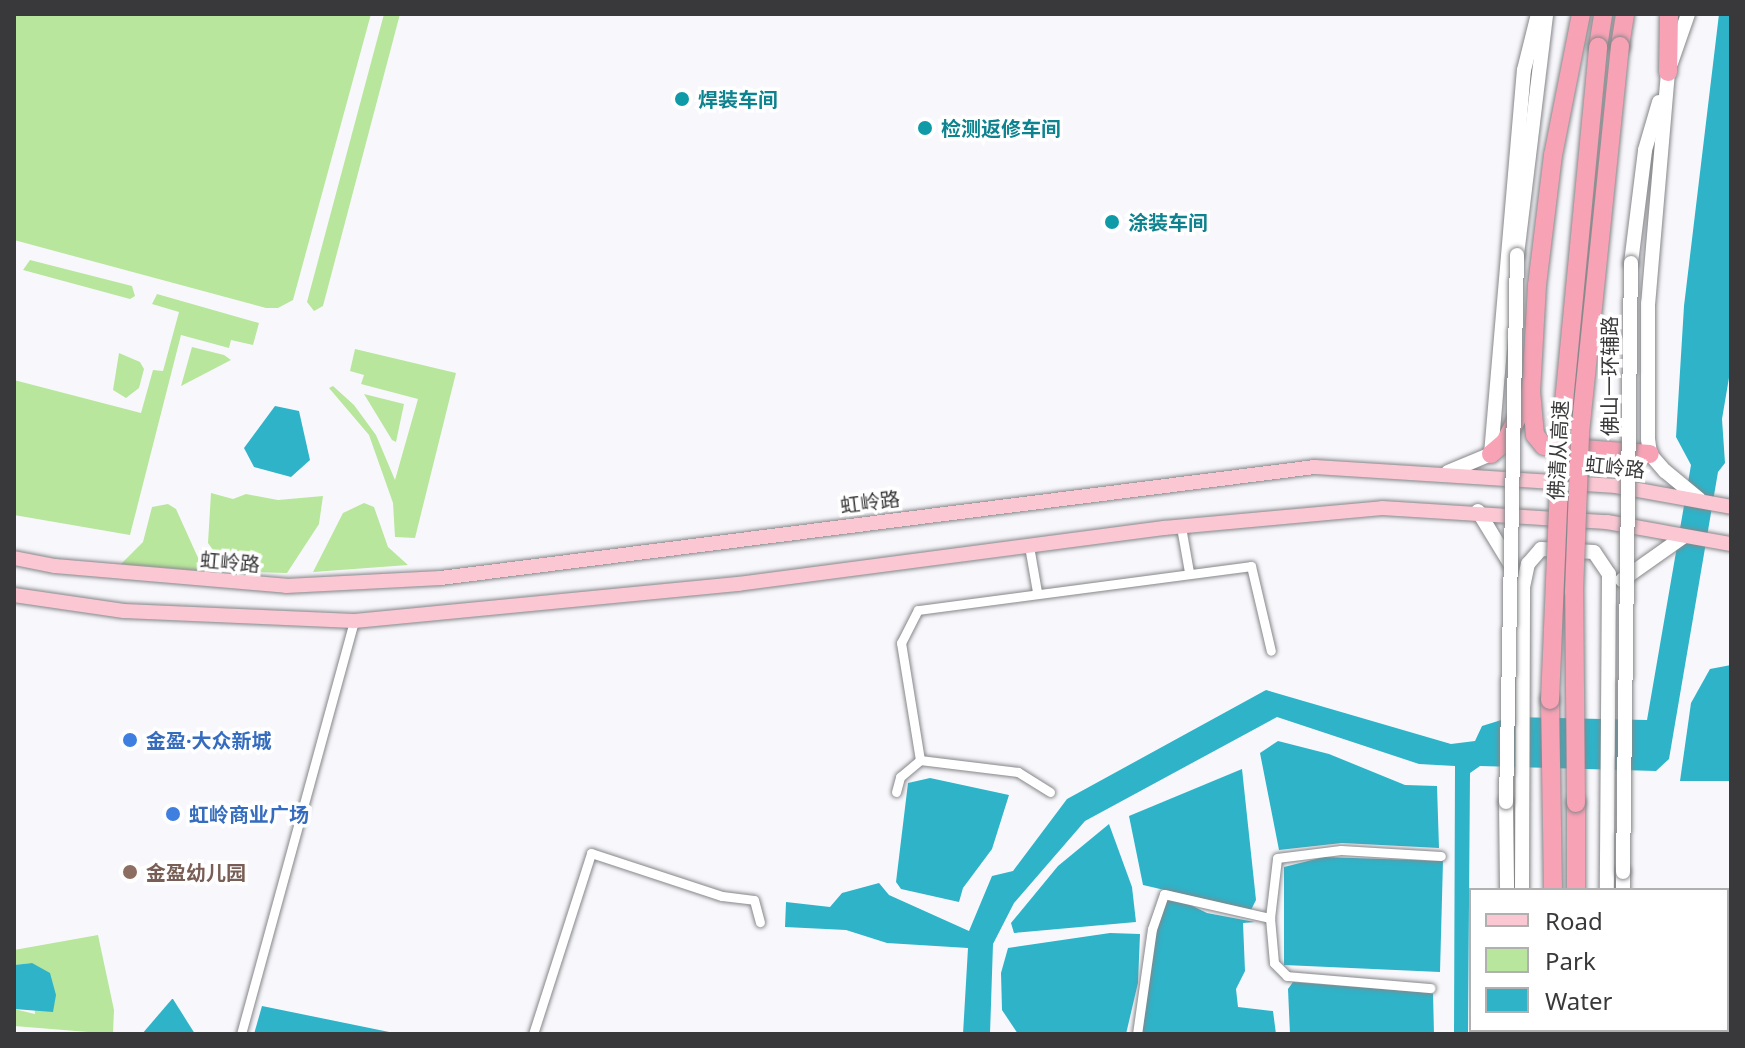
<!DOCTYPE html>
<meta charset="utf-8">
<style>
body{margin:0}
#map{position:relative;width:1745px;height:1048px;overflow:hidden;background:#f8f8fc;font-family:"Noto Sans","Noto Sans SC",sans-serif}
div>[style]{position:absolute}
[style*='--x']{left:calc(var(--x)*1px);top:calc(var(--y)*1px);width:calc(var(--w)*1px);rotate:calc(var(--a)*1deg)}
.green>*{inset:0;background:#b8e69c}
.water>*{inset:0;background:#2eb3c9}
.roads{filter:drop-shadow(0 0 2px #858689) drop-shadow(0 0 2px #858689)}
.minor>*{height:9px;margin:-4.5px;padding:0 4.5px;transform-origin:4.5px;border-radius:4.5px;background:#fff}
.secondary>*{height:14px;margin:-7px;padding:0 7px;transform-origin:7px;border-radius:7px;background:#fff}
.primary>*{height:14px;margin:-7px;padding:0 7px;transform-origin:7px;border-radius:7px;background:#fac7d3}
.motorway>*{height:18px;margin:-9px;padding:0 9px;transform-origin:9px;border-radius:9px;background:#f7a2b5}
.bridges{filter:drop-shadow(0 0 2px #858689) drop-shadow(0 0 2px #858689)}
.secondary-bridge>*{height:14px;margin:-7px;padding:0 7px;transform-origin:7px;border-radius:7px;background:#fff}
.motorway-bridge>*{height:18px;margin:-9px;padding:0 9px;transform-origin:9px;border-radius:9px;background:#f7a2b5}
.dots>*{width:22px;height:22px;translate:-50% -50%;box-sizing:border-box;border:4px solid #fff;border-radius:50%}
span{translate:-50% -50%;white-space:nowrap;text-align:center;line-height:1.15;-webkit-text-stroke:7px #fff;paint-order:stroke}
.culture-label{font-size:20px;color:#0d838f;font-weight:700}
.left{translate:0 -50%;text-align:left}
.street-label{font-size:20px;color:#39393b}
.shop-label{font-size:20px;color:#366cbe;font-weight:700}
.education-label{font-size:20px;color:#785e54;font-weight:700}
.frame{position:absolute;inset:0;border:16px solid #39393b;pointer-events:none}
.legend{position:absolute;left:1469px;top:888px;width:260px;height:144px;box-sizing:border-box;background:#fff;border:2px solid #b0b0b1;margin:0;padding:10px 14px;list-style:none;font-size:24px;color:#39393b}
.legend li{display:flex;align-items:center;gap:16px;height:40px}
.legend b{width:40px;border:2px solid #b0b0b1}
</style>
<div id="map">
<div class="green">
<i style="clip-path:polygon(14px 14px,371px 14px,293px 300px,278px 308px,266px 308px,14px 240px)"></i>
<i style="clip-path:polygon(384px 14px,400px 14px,323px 306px,314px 311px,307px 302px)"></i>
<i style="clip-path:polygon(30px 260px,132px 286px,135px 296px,130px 299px,23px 270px)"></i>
<i style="clip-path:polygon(157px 294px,259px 323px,253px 345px,231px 340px,229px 348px,181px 335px,130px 535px,14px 515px,14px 380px,141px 413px,153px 370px,163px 371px,179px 312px,152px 304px)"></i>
<i style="clip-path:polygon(192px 347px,224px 355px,231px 360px,181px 386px)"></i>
<i style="clip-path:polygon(355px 349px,456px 373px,415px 538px,395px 537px,393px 503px,369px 435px,329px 388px,333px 386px,354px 405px,376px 435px,395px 480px,418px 399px,361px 384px,364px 375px,350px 371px)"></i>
<i style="clip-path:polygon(119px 353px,140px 362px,144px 369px,139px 388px,126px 398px,113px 390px)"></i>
<i style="clip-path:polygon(364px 394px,404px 404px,396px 442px,392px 440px)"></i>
<i style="clip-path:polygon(211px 493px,233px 499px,246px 494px,278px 500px,323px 496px,319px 524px,287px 573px,228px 571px,208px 543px)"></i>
<i style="clip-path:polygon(364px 503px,374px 507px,388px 547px,408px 565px,313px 572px,343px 513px)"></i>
<i style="clip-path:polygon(168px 504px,176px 509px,204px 571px,121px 564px,143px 542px,152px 507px)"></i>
<i style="clip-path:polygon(98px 935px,114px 1010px,113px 1034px,14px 1026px,14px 1009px,35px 1014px,32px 963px,14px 965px,14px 950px)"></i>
</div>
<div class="water">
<i style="clip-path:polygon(1719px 14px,1731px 14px,1731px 366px,1722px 419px,1725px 463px,1718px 472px,1669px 759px,1656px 771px,1480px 766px,1470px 773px,1468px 1034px,1454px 1034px,1455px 766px,1419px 764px,1277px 717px,1085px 821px,1014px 903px,993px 944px,990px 1034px,963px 1034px,968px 948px,887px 943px,846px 930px,785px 927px,786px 902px,830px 907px,842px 893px,879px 883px,889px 895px,969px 931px,992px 876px,1013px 871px,1067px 799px,1266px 690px,1451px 744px,1475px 741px,1482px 726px,1511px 717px,1647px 720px,1691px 465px,1676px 437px,1684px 306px)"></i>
<i style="clip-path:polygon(275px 406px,299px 411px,310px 460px,291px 477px,254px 467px,244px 448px)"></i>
<i style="clip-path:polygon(1731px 665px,1731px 781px,1680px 781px,1691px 703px,1710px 669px)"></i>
<i style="clip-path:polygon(1278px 741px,1329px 754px,1405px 785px,1437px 786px,1439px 848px,1342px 843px,1279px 850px,1260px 753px)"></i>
<i style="clip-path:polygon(1242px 769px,1256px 900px,1251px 910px,1143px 885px,1129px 816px)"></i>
<i style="clip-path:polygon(930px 778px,1009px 795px,992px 849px,963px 888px,959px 902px,901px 889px,896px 882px,908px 783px)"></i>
<i style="clip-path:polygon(1109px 824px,1132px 887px,1136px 922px,1014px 933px,1011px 923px,1058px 866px)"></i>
<i style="clip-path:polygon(1324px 857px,1443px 861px,1440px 972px,1284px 965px,1284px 867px)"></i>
<i style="clip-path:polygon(1176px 898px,1207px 913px,1255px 922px,1243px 923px,1245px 971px,1236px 989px,1238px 1007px,1273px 1011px,1276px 1034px,1142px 1034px,1156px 923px,1166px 900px)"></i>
<i style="clip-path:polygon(1110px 933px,1140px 934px,1138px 983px,1126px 1034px,1018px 1034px,1002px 1010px,1001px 973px,1008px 948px)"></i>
<i style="clip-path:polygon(32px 963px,50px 973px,56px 995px,53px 1012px,14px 1009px,14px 965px)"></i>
<i style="clip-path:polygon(1293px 982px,1433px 993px,1434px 1034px,1290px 1034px,1288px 989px)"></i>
<i style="clip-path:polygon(173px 999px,195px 1034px,142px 1034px,172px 999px)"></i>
<i style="clip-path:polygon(262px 1006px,399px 1034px,254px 1034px)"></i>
</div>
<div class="roads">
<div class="minor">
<i style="--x:1181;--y:527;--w:46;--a:79.9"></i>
<i style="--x:1029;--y:546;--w:47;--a:80.1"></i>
<i style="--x:896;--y:792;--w:16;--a:-75"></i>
<i style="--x:900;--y:777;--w:26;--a:-40"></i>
<i style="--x:1050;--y:792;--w:38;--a:-148"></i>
<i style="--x:1018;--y:772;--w:99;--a:-173"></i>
<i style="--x:920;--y:760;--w:119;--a:-99.2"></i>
<i style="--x:901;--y:643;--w:37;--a:-63"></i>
<i style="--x:918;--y:610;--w:336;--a:-7.5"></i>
<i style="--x:1251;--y:566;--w:87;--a:76.8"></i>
<i style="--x:1270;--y:918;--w:60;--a:-83.3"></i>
<i style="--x:1277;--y:858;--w:64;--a:-7.1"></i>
<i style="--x:1341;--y:850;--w:100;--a:3.4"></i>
<i style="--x:241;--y:1034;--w:428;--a:-74.7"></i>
<i style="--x:533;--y:1034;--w:190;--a:-72.2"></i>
<i style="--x:591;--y:853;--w:138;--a:18.2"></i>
<i style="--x:722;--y:896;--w:32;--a:7"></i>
<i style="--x:754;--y:900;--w:23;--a:75"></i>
<i style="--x:1137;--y:1034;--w:106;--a:-81.9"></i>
<i style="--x:1152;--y:929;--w:37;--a:-71"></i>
<i style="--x:1164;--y:894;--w:109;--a:12.8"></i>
<i style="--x:1270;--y:918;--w:45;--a:84.9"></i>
<i style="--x:1274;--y:963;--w:18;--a:45"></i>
<i style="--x:1287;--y:976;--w:144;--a:4.8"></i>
</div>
<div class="secondary">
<i style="--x:1671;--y:63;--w:52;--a:-70.9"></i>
<i style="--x:1668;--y:72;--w:232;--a:94.9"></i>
<i style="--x:1648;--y:303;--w:136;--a:90"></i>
<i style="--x:1648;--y:439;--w:15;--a:82"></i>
<i style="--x:1650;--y:454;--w:23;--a:49"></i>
<i style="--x:1665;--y:471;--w:44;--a:39.5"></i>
<i style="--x:1517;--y:255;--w:243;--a:-83.1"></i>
<i style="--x:1631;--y:263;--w:114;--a:-82.9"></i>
<i style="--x:1645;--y:150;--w:50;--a:-73.7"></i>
<i style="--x:1448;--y:472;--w:47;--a:-22.7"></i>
<i style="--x:1491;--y:454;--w:385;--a:-85.1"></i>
<i style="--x:1524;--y:70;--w:58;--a:-76"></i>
<i style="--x:1478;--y:511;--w:63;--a:58.6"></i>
<i style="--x:1622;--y:580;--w:75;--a:-35.2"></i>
<i style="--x:1506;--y:802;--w:88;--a:89.3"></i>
<i style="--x:1623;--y:872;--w:18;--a:90"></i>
<i style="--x:1522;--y:890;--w:303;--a:-89.8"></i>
<i style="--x:1523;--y:587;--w:24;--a:-78"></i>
<i style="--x:1528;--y:564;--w:20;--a:-49"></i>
<i style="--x:1541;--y:549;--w:53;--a:3.2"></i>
<i style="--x:1594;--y:552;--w:27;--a:56"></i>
<i style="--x:1609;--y:574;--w:316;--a:90.4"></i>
<i style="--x:1511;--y:1030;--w:4;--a:90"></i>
<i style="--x:1609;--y:1030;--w:4;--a:90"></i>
<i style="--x:1623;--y:1034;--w:4;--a:-90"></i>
</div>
<div class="primary">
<i style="--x:14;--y:558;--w:42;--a:11"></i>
<i style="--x:55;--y:566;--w:232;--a:4.9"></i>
<i style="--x:286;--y:586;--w:155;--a:-3"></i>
<i style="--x:441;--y:578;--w:881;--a:-7.24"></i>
<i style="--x:1315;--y:467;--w:302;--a:3.6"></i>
<i style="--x:1616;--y:486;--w:117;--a:10.3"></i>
<i style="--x:14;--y:595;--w:111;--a:8.3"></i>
<i style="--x:124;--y:611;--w:230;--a:2.5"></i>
<i style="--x:354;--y:621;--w:386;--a:-5.5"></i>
<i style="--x:738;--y:584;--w:430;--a:-7.5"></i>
<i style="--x:1164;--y:528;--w:219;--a:-5.2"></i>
<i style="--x:1382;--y:508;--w:225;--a:3.6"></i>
<i style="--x:1607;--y:522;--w:126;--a:10.1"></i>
</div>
<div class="motorway">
<i style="--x:1581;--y:14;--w:144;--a:101.2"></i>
<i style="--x:1553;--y:155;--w:131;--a:97"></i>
<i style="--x:1537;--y:285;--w:106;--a:93.2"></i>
<i style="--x:1531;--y:391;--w:44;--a:84.8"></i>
<i style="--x:1535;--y:435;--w:14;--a:51"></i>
<i style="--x:1544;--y:446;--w:106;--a:4.3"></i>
<i style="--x:1620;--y:46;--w:32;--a:-81"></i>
<i style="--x:1598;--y:47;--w:33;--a:-81"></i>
<i style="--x:1668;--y:72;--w:58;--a:-89"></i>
<i style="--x:1491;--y:454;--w:18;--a:-41"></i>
<i style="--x:1505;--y:442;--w:57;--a:-63"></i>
<i style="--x:1550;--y:700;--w:190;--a:89.1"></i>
<i style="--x:1576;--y:890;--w:87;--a:-90"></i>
<i style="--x:1554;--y:1030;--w:4;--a:90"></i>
<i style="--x:1576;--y:1030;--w:4;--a:90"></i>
</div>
</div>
<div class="bridges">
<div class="secondary-bridge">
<i style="--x:1506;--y:802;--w:547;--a:-88.85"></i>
<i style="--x:1623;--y:872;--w:609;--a:-89.25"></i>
</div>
<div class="motorway-bridge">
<i style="--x:1550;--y:700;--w:267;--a:-87.6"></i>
<i style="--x:1561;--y:433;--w:388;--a:-84.5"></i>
<i style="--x:1576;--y:803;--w:211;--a:-90.5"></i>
<i style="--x:1574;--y:592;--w:159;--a:-87.8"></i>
<i style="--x:1580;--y:433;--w:389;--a:-84.1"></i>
</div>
</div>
<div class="dots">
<i style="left:682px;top:99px;background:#0f9aa8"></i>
<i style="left:925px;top:128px;background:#0f9aa8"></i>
<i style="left:1112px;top:222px;background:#0f9aa8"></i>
<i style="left:130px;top:740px;background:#3f7fe0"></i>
<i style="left:173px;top:814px;background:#3f7fe0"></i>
<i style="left:130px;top:872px;background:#8d6e63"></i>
</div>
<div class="culture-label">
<span class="left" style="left:698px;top:99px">焊装车间</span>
<span class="left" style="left:941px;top:128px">检测返修车间</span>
<span class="left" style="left:1128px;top:222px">涂装车间</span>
</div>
<div class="street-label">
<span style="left:1609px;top:376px;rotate:-90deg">佛山一环辅路</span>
<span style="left:1558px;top:450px;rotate:-87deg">佛清从高速</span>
<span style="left:1615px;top:467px;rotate:6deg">虹岭路</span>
<span style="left:870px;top:502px;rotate:-7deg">虹岭路</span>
<span style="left:230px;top:562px;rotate:5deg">虹岭路</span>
</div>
<div class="shop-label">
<span class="left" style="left:146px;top:740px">金盈·大众新城</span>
<span class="left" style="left:189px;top:814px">虹岭商业广场</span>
</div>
<div class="education-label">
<span class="left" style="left:146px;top:872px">金盈幼儿园</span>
</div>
<div class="frame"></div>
<ul class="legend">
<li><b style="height:10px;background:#fac7d3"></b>Road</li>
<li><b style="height:22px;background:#b8e69c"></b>Park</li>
<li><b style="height:22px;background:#2eb3c9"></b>Water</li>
</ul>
</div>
